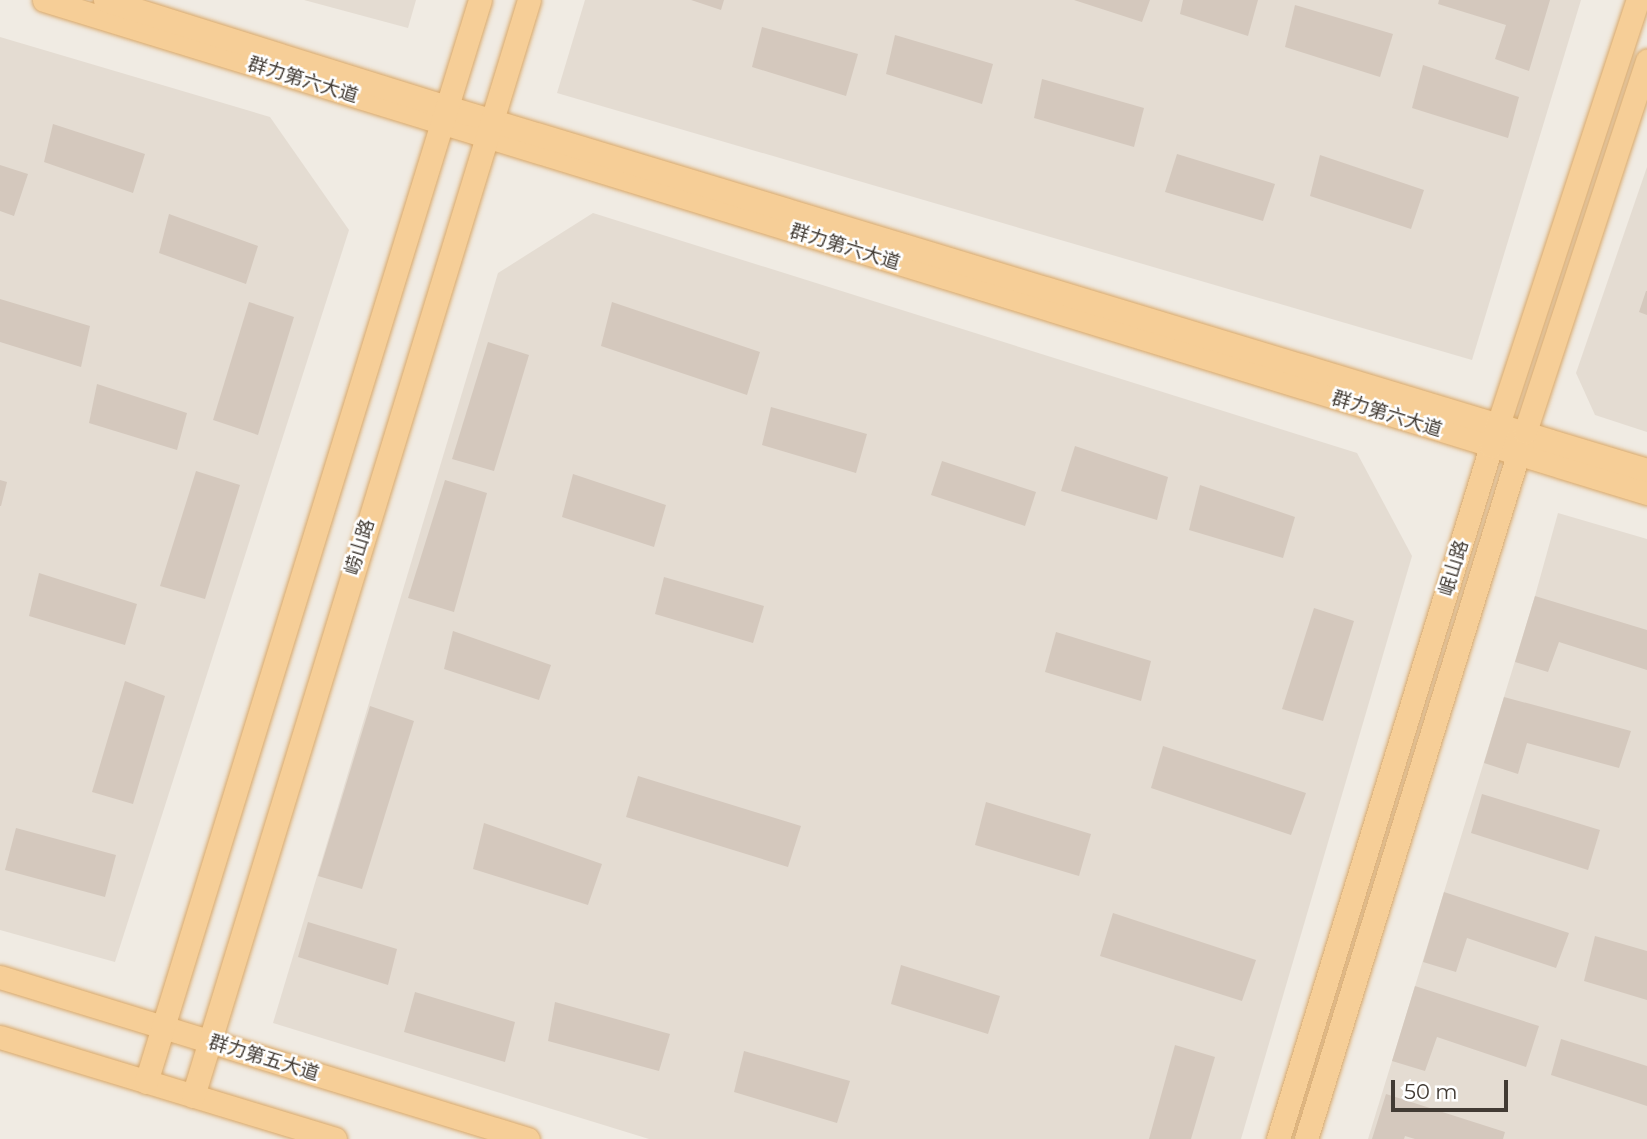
<!DOCTYPE html>
<meta charset="utf-8">
<style>
body{margin:0}
#map{position:relative;width:1647px;height:1139px;overflow:hidden;background:#f0ebe3;font-family:Montserrat,"Noto Sans SC",sans-serif}
div>[style]{position:absolute}
[style*='--x']{left:calc(var(--x)*1px);top:calc(var(--y)*1px);width:calc(var(--w)*1px);rotate:calc(var(--a)*1deg)}
.residential>*{inset:0;background:#e4dcd2}
.building>*{inset:0;background:#d4c8bd}
.roads{filter:drop-shadow(0 0 2px #d9a869) drop-shadow(0 0 2px #d9a869)}
.major>*{height:23px;margin:-11.5px;padding:0 11.5px;transform-origin:11.5px;border-radius:11.5px;background:#f6ce97}
span{translate:-50% -50%;white-space:nowrap;text-align:center;line-height:1.15;-webkit-text-stroke:5px #fff;paint-order:stroke}
.street-label{font-size:19px;color:#423b34}
.scale{position:absolute;left:1391px;top:1080px;width:117px;height:32px;box-sizing:border-box;border:4px solid #423b34;border-top:0;padding-left:9px;font-size:21px;line-height:24px;white-space:nowrap;color:#423b34;-webkit-text-stroke:5px #fff;paint-order:stroke}
</style>
<div id="map">
<div class="residential">
<i style="clip-path:polygon(304px 0,416px 0,408px 28px)"></i>
<i style="clip-path:polygon(585px 0,1581px 0,1472px 360px,557px 93px)"></i>
<i style="clip-path:polygon(0 37px,270px 117px,349px 230px,115px 962px,0 930px)"></i>
<i style="clip-path:polygon(1647px 167px,1647px 432px,1595px 415px,1576px 373px)"></i>
<i style="clip-path:polygon(593px 213px,1357px 453px,1412px 556px,1241px 1139px,649px 1139px,273px 1023px,498px 273px)"></i>
<i style="clip-path:polygon(1558px 513px,1647px 539px,1647px 1139px,1368px 1139px,1535px 596px)"></i>
</div>
<div class="building">
<i style="clip-path:polygon(691px 0,724px 0,721px 10px)"></i>
<i style="clip-path:polygon(1074px 0,1150px 0,1142px 22px)"></i>
<i style="clip-path:polygon(1183px 0,1258px 0,1248px 36px,1180px 14px)"></i>
<i style="clip-path:polygon(1439px 0,1550px 0,1529px 71px,1495px 59px,1506px 25px,1438px 4px)"></i>
<i style="clip-path:polygon(1295px 5px,1393px 34px,1380px 77px,1285px 47px)"></i>
<i style="clip-path:polygon(762px 27px,858px 54px,846px 96px,752px 67px)"></i>
<i style="clip-path:polygon(895px 35px,993px 64px,982px 104px,886px 74px)"></i>
<i style="clip-path:polygon(1423px 65px,1519px 97px,1508px 138px,1412px 108px)"></i>
<i style="clip-path:polygon(1042px 79px,1144px 108px,1134px 147px,1034px 118px)"></i>
<i style="clip-path:polygon(53px 124px,145px 154px,133px 193px,44px 162px)"></i>
<i style="clip-path:polygon(1177px 154px,1275px 184px,1263px 221px,1165px 192px)"></i>
<i style="clip-path:polygon(1320px 155px,1424px 190px,1411px 229px,1310px 196px)"></i>
<i style="clip-path:polygon(0 165px,28px 174px,14px 216px,0 211px)"></i>
<i style="clip-path:polygon(169px 214px,258px 246px,246px 284px,159px 253px)"></i>
<i style="clip-path:polygon(1646px 291px,1647px 291px,1647px 315px,1639px 312px)"></i>
<i style="clip-path:polygon(0 299px,90px 326px,81px 367px,0 342px)"></i>
<i style="clip-path:polygon(249px 302px,294px 317px,258px 435px,213px 420px)"></i>
<i style="clip-path:polygon(612px 302px,760px 352px,747px 395px,601px 346px)"></i>
<i style="clip-path:polygon(488px 342px,529px 355px,494px 471px,452px 459px)"></i>
<i style="clip-path:polygon(97px 384px,187px 413px,177px 450px,89px 423px)"></i>
<i style="clip-path:polygon(771px 407px,867px 434px,856px 473px,762px 445px)"></i>
<i style="clip-path:polygon(1075px 446px,1168px 477px,1157px 520px,1061px 491px)"></i>
<i style="clip-path:polygon(942px 461px,1036px 492px,1025px 526px,931px 495px)"></i>
<i style="clip-path:polygon(196px 471px,240px 485px,205px 599px,160px 586px)"></i>
<i style="clip-path:polygon(573px 474px,666px 505px,654px 547px,562px 517px)"></i>
<i style="clip-path:polygon(0 480px,7px 482px,1px 506px,0 506px)"></i>
<i style="clip-path:polygon(445px 480px,487px 493px,454px 612px,408px 598px)"></i>
<i style="clip-path:polygon(1200px 485px,1295px 517px,1283px 558px,1189px 530px)"></i>
<i style="clip-path:polygon(39px 573px,137px 604px,125px 645px,29px 616px)"></i>
<i style="clip-path:polygon(664px 577px,764px 606px,753px 643px,655px 614px)"></i>
<i style="clip-path:polygon(1535px 596px,1647px 630px,1647px 670px,1559px 642px,1548px 672px,1515px 662px)"></i>
<i style="clip-path:polygon(1314px 608px,1354px 621px,1323px 721px,1282px 709px)"></i>
<i style="clip-path:polygon(453px 631px,551px 665px,539px 700px,444px 669px)"></i>
<i style="clip-path:polygon(1056px 632px,1151px 661px,1141px 701px,1045px 672px)"></i>
<i style="clip-path:polygon(125px 681px,165px 696px,133px 804px,92px 792px)"></i>
<i style="clip-path:polygon(1504px 697px,1631px 731px,1619px 768px,1527px 743px,1518px 774px,1484px 763px)"></i>
<i style="clip-path:polygon(370px 706px,414px 721px,362px 889px,318px 876px)"></i>
<i style="clip-path:polygon(1163px 746px,1306px 793px,1291px 835px,1151px 788px)"></i>
<i style="clip-path:polygon(638px 776px,801px 826px,788px 867px,626px 817px)"></i>
<i style="clip-path:polygon(1482px 794px,1600px 830px,1588px 870px,1471px 833px)"></i>
<i style="clip-path:polygon(986px 802px,1091px 834px,1079px 876px,975px 845px)"></i>
<i style="clip-path:polygon(484px 823px,602px 864px,588px 905px,473px 869px)"></i>
<i style="clip-path:polygon(16px 828px,116px 855px,105px 897px,5px 870px)"></i>
<i style="clip-path:polygon(1444px 892px,1569px 933px,1556px 968px,1467px 938px,1456px 972px,1423px 962px)"></i>
<i style="clip-path:polygon(1113px 913px,1256px 960px,1242px 1001px,1100px 956px)"></i>
<i style="clip-path:polygon(308px 922px,397px 949px,388px 985px,298px 957px)"></i>
<i style="clip-path:polygon(1595px 936px,1647px 951px,1647px 1000px,1584px 981px)"></i>
<i style="clip-path:polygon(901px 965px,1000px 996px,988px 1034px,891px 1004px)"></i>
<i style="clip-path:polygon(1415px 986px,1539px 1026px,1526px 1067px,1437px 1037px,1425px 1071px,1392px 1061px)"></i>
<i style="clip-path:polygon(415px 992px,515px 1022px,505px 1062px,404px 1032px)"></i>
<i style="clip-path:polygon(555px 1002px,670px 1034px,659px 1071px,548px 1041px)"></i>
<i style="clip-path:polygon(1561px 1039px,1647px 1066px,1647px 1106px,1551px 1075px)"></i>
<i style="clip-path:polygon(1175px 1045px,1215px 1057px,1191px 1139px,1149px 1139px)"></i>
<i style="clip-path:polygon(744px 1051px,850px 1081px,837px 1123px,734px 1092px)"></i>
<i style="clip-path:polygon(1386px 1094px,1505px 1132px,1503px 1139px,1415px 1139px,1405px 1136px,1404px 1139px,1372px 1139px)"></i>
</div>
<div class="roads">
<div class="major">
<i style="--x:44;--y:0;--w:1677;--a:17.1"></i>
<i style="--x:105;--y:0;--w:358;--a:17.4"></i>
<i style="--x:447;--y:107;--w:1254;--a:16.83"></i>
<i style="--x:0;--y:977;--w:552;--a:17.06"></i>
<i style="--x:0;--y:1037;--w:350;--a:16.9"></i>
<i style="--x:146;--y:1082;--w:1132;--a:-72.85"></i>
<i style="--x:193;--y:1096;--w:1146;--a:-72.96"></i>
<i style="--x:1278;--y:1139;--w:725;--a:-72.91"></i>
<i style="--x:1491;--y:446;--w:470;--a:-71.8"></i>
<i style="--x:1306;--y:1139;--w:740;--a:-72.79"></i>
<i style="--x:1525;--y:432;--w:391;--a:-71.8"></i>
</div>
</div>
<div class="street-label">
<span style="left:303px;top:80px;rotate:17deg">群力第六大道</span>
<span style="left:845px;top:247px;rotate:17deg">群力第六大道</span>
<span style="left:1387px;top:414px;rotate:17deg">群力第六大道</span>
<span style="left:360px;top:547px;rotate:-73deg">崂山路</span>
<span style="left:1454px;top:568px;rotate:-73deg">岷山路</span>
<span style="left:264px;top:1058px;rotate:17deg">群力第五大道</span>
</div>
<div class="scale">50 m</div>
</div>
